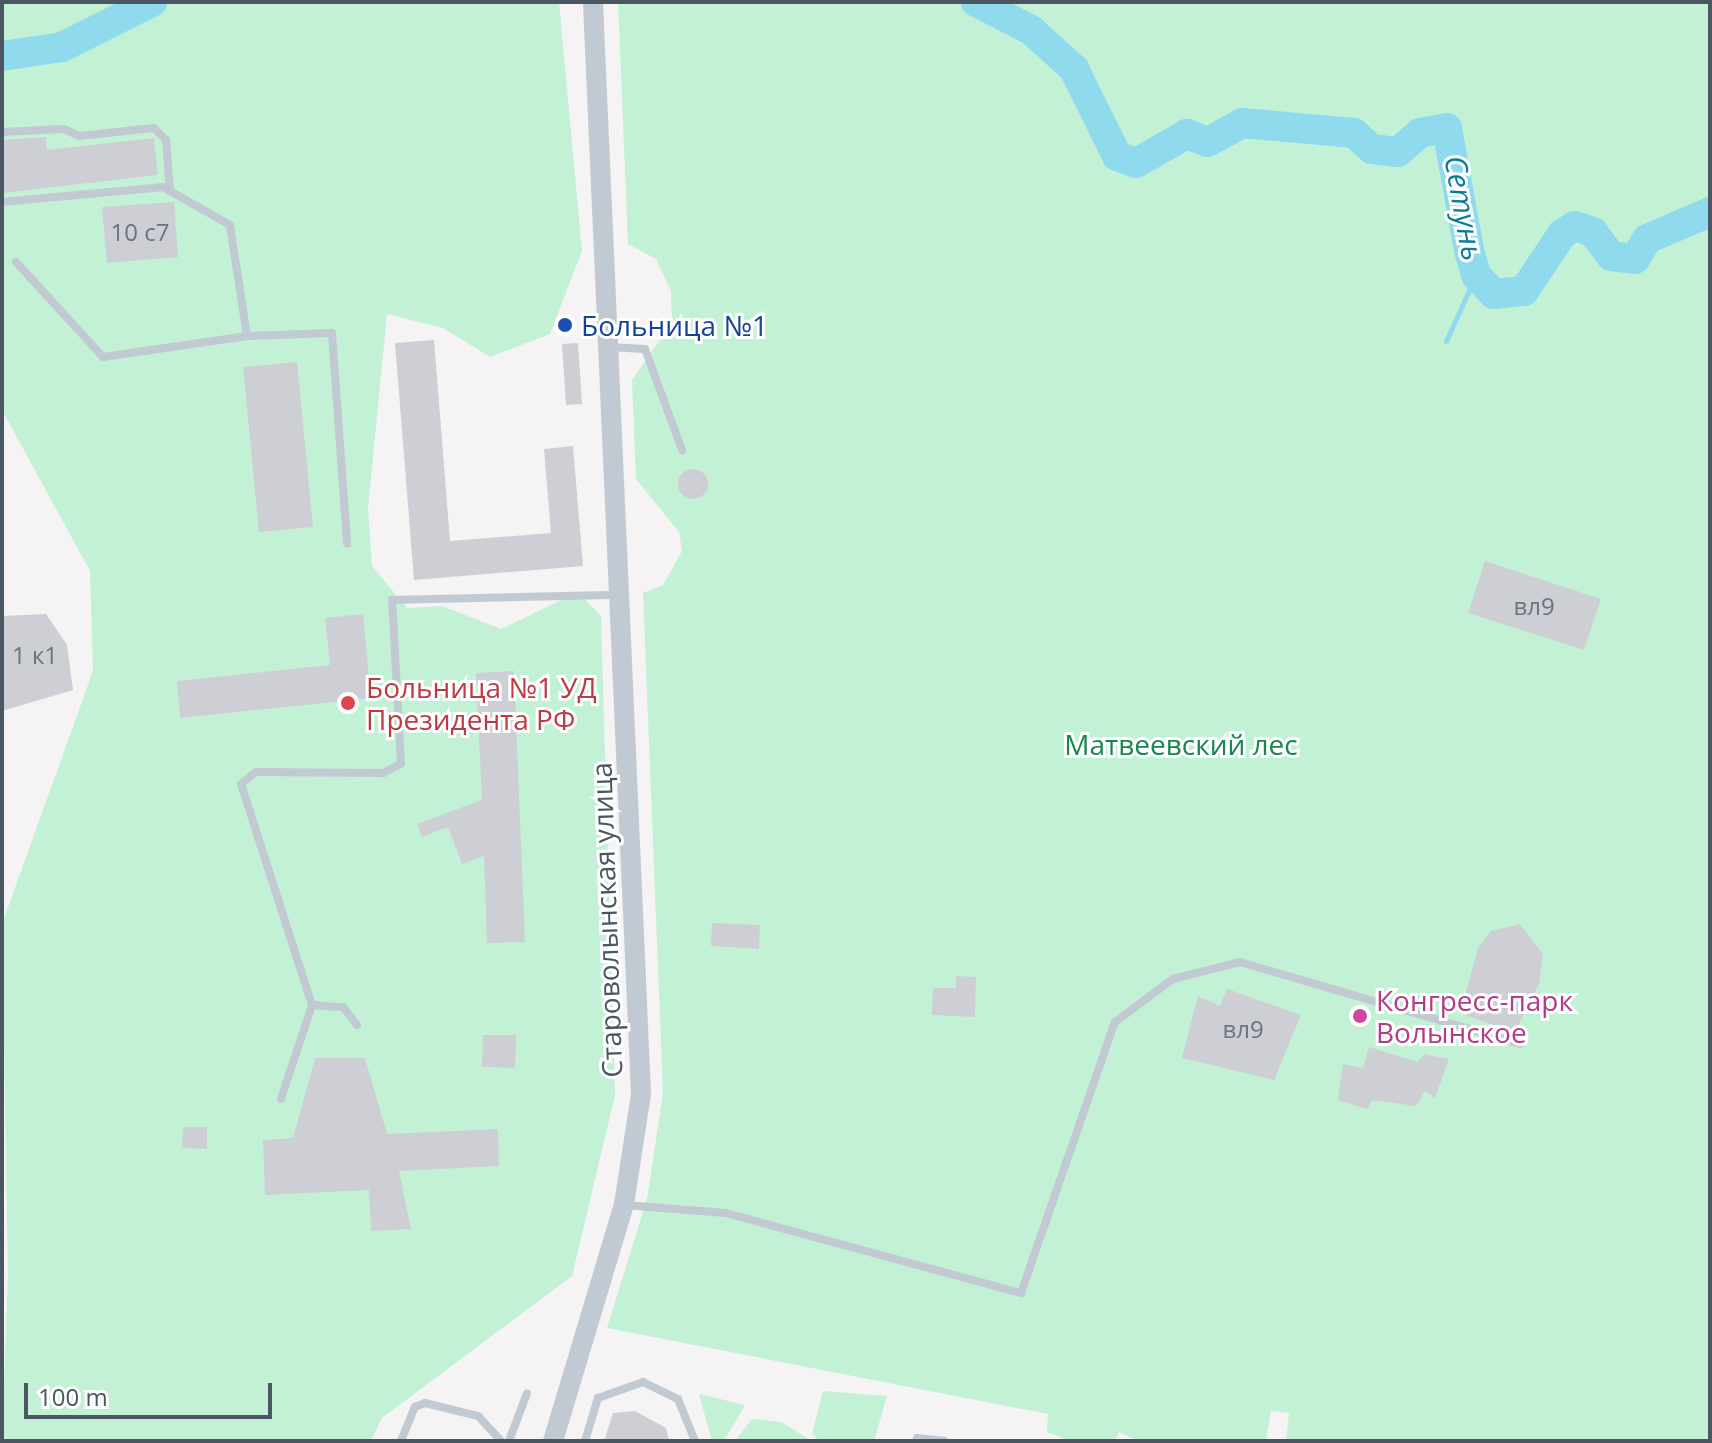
<!DOCTYPE html>
<meta charset="utf-8">
<style>
body{margin:0}
#map{position:relative;width:1712px;height:1443px;overflow:hidden;background:#f5f3f3;font-family:"Open Sans",sans-serif}
div>[style]{position:absolute}
[style*='--x']{left:calc(var(--x)*1px);top:calc(var(--y)*1px);width:calc(var(--w)*1px);rotate:calc(var(--a)*1deg)}
.green>*{inset:0;background:#c3f1d5}
.stream>*{height:5px;margin:-2.5px;padding:0 2.5px;transform-origin:2.5px;border-radius:2.5px;background:#90daee}
.river>*{height:30px;margin:-15px;padding:0 15px;transform-origin:15px;border-radius:15px;background:#90daee}
.building>*{inset:0;background:#cdcfd5}
.round{border-radius:50%}
.service>*{height:8px;margin:-4px;padding:0 4px;transform-origin:4px;border-radius:4px;background:#c1cad2}
.tertiary>*{height:20px;margin:-10px;padding:0 10px;transform-origin:10px;border-radius:10px;background:#c1cad2}
.dots>*{width:22px;height:22px;translate:-50% -50%;box-sizing:border-box;border:4px solid #fff;border-radius:50%}
span{translate:-50% -50%;white-space:nowrap;text-align:center;line-height:1.15;-webkit-text-stroke:6px #fff;paint-order:stroke}
.number-label{font-size:24px;color:#6b747e}
.number-label span{-webkit-text-stroke-width:0}
.transit-label{font-size:28px;color:#164399}
.left{translate:0 -50%;text-align:left}
.health-label{font-size:28px;color:#be3a42}
.park-label{font-size:28px;color:#17864f}
.street-label{font-size:28px;color:#4a5661}
.hotel-label{font-size:28px;color:#b23c85}
.water-label{font-size:30px;color:#0c7c9b;font-style:italic}
.frame{position:absolute;inset:0;border:4px solid #4a5661;pointer-events:none}
.scale{position:absolute;left:24px;top:1383px;width:248px;height:36px;box-sizing:border-box;border:4px solid #4a5661;border-top:0;padding-left:10px;font-size:24px;line-height:28px;white-space:nowrap;color:#4a5661;-webkit-text-stroke:6px #fff;paint-order:stroke}
</style>
<div id="map">
<div class="green">
<i style="clip-path:polygon(2px 2px,559px 2px,582px 251px,550px 334px,490px 357px,443px 328px,387px 314px,368px 508px,372px 566px,407px 608px,442px 606px,501px 629px,578px 592px,601px 616px,615px 1095px,572px 1276px,382px 1418px,371px 1441px,2px 1441px,8px 1275px,2px 924px,93px 671px,90px 571px,2px 410px)"></i>
<i style="clip-path:polygon(618px 2px,1710px 2px,1710px 1441px,1286px 1441px,1289px 1413px,1271px 1411px,1266px 1441px,1139px 1441px,1119px 1432px,1115px 1441px,1070px 1441px,1047px 1432px,1048px 1414px,607px 1328px,647px 1199px,663px 1093px,643px 593px,663px 585px,682px 551px,679px 532px,636px 479px,632px 380px,672px 323px,671px 291px,656px 259px,628px 244px)"></i>
<i style="clip-path:polygon(823px 1391px,887px 1396px,874px 1441px,820px 1441px,812px 1434px)"></i>
<i style="clip-path:polygon(699px 1394px,745px 1405px,724px 1441px,712px 1441px)"></i>
<i style="clip-path:polygon(752px 1419px,781px 1422px,812px 1441px,735px 1441px)"></i>
</div>
<div class="stream">
<i style="--x:1446;--y:341;--w:72;--a:-65.6"></i>
</div>
<div class="river">
<i style="--x:976;--y:2;--w:62;--a:27"></i>
<i style="--x:1031;--y:30;--w:58;--a:42.2"></i>
<i style="--x:1074;--y:69;--w:97;--a:63.7"></i>
<i style="--x:1117;--y:156;--w:20;--a:20"></i>
<i style="--x:1136;--y:163;--w:59;--a:-29.6"></i>
<i style="--x:1187;--y:134;--w:22;--a:21"></i>
<i style="--x:1208;--y:142;--w:39;--a:-29"></i>
<i style="--x:1242;--y:123;--w:112;--a:5.1"></i>
<i style="--x:1354;--y:133;--w:24;--a:42"></i>
<i style="--x:1372;--y:149;--w:26;--a:7"></i>
<i style="--x:1398;--y:152;--w:29;--a:-41"></i>
<i style="--x:1420;--y:133;--w:27;--a:-10"></i>
<i style="--x:1447;--y:128;--w:124;--a:79.8"></i>
<i style="--x:1469;--y:250;--w:26;--a:74"></i>
<i style="--x:1476;--y:275;--w:26;--a:47"></i>
<i style="--x:1494;--y:294;--w:30;--a:-6"></i>
<i style="--x:1524;--y:291;--w:69;--a:-56.3"></i>
<i style="--x:1562;--y:234;--w:15;--a:-32"></i>
<i style="--x:1575;--y:226;--w:19;--a:18"></i>
<i style="--x:1593;--y:232;--w:30;--a:53"></i>
<i style="--x:1611;--y:256;--w:24;--a:7"></i>
<i style="--x:1635;--y:259;--w:23;--a:-59"></i>
<i style="--x:1647;--y:239;--w:69;--a:-23.2"></i>
<i style="--x:2;--y:56;--w:61;--a:-8.5"></i>
<i style="--x:62;--y:47;--w:101;--a:-26.6"></i>
</div>
<div class="building">
<i style="clip-path:polygon(46px 137px,47px 150px,154px 138px,158px 175px,2px 193px,2px 140px)"></i>
<i style="clip-path:polygon(174px 202px,178px 257px,107px 263px,102px 207px)"></i>
<i style="clip-path:polygon(434px 340px,450px 541px,551px 533px,544px 449px,573px 446px,583px 566px,414px 580px,395px 343px)"></i>
<i style="clip-path:polygon(578px 343px,582px 404px,566px 405px,562px 344px)"></i>
<i style="clip-path:polygon(297px 362px,313px 527px,259px 532px,243px 367px)"></i>
<i class="round" style="left:678px;top:469px;width:30px;height:30px"></i>
<i style="clip-path:polygon(1485px 561px,1601px 599px,1584px 650px,1468px 613px)"></i>
<i style="clip-path:polygon(46px 614px,67px 645px,73px 690px,2px 711px,2px 616px)"></i>
<i style="clip-path:polygon(363px 614px,371px 698px,180px 718px,177px 681px,330px 665px,325px 618px)"></i>
<i style="clip-path:polygon(514px 671px,525px 942px,487px 943px,484px 856px,462px 864px,448px 827px,422px 837px,417px 824px,482px 800px,476px 673px)"></i>
<i style="clip-path:polygon(712px 923px,760px 925px,759px 949px,711px 946px)"></i>
<i style="clip-path:polygon(1520px 924px,1543px 954px,1539px 984px,1515px 1032px,1467px 1016px,1466px 992px,1478px 948px,1491px 931px)"></i>
<i style="clip-path:polygon(956px 976px,976px 977px,975px 1017px,932px 1015px,933px 988px,956px 988px)"></i>
<i style="clip-path:polygon(1227px 989px,1301px 1015px,1274px 1080px,1182px 1058px,1198px 996px,1220px 1006px)"></i>
<i style="clip-path:polygon(483px 1035px,516px 1035px,515px 1068px,482px 1067px)"></i>
<i style="clip-path:polygon(1369px 1047px,1418px 1062px,1424px 1054px,1449px 1059px,1435px 1098px,1425px 1091px,1416px 1106px,1372px 1100px,1367px 1109px,1338px 1100px,1343px 1064px,1363px 1068px)"></i>
<i style="clip-path:polygon(315px 1058px,365px 1058px,387px 1134px,498px 1129px,499px 1166px,399px 1171px,411px 1229px,371px 1231px,369px 1190px,265px 1195px,263px 1140px,293px 1138px)"></i>
<i style="clip-path:polygon(183px 1127px,207px 1127px,207px 1149px,182px 1148px)"></i>
<i style="clip-path:polygon(635px 1411px,666px 1428px,669px 1441px,604px 1441px,613px 1413px)"></i>
</div>
<div class="service">
<i style="--x:2;--y:132;--w:62;--a:-2.8"></i>
<i style="--x:64;--y:129;--w:17;--a:25"></i>
<i style="--x:79;--y:136;--w:75;--a:-6.1"></i>
<i style="--x:154;--y:128;--w:17;--a:45"></i>
<i style="--x:166;--y:140;--w:51;--a:85.5"></i>
<i style="--x:2;--y:202;--w:162;--a:-5.3"></i>
<i style="--x:163;--y:187;--w:77;--a:29.6"></i>
<i style="--x:230;--y:225;--w:112;--a:81.3"></i>
<i style="--x:247;--y:336;--w:85;--a:-2"></i>
<i style="--x:332;--y:333;--w:211;--a:85.9"></i>
<i style="--x:16;--y:262;--w:129;--a:47.5"></i>
<i style="--x:103;--y:357;--w:146;--a:-8.3"></i>
<i style="--x:608;--y:347;--w:37;--a:3"></i>
<i style="--x:645;--y:349;--w:108;--a:69.9"></i>
<i style="--x:312;--y:1005;--w:31;--a:4"></i>
<i style="--x:343;--y:1007;--w:23;--a:52"></i>
<i style="--x:281;--y:1099;--w:99;--a:-71.7"></i>
<i style="--x:312;--y:1005;--w:232;--a:-107.8"></i>
<i style="--x:241;--y:784;--w:19;--a:-39"></i>
<i style="--x:256;--y:772;--w:127;--a:0.5"></i>
<i style="--x:383;--y:773;--w:20;--a:-27"></i>
<i style="--x:401;--y:764;--w:164;--a:-93.1"></i>
<i style="--x:392;--y:600;--w:227;--a:-1.3"></i>
<i style="--x:625;--y:1205;--w:101;--a:4.5"></i>
<i style="--x:726;--y:1213;--w:306;--a:15.2"></i>
<i style="--x:1021;--y:1293;--w:287;--a:-70.9"></i>
<i style="--x:1115;--y:1022;--w:72;--a:-36.6"></i>
<i style="--x:1173;--y:979;--w:69;--a:-14.2"></i>
<i style="--x:1240;--y:962;--w:292;--a:16.3"></i>
<i style="--x:917;--y:1438;--w:27;--a:6"></i>
<i style="--x:401;--y:1441;--w:37;--a:-68"></i>
<i style="--x:415;--y:1407;--w:11;--a:-22"></i>
<i style="--x:425;--y:1403;--w:55;--a:13.8"></i>
<i style="--x:478;--y:1416;--w:34;--a:47"></i>
<i style="--x:509;--y:1441;--w:51;--a:-69.4"></i>
<i style="--x:585;--y:1441;--w:45;--a:-73.2"></i>
<i style="--x:598;--y:1398;--w:48;--a:-19.6"></i>
<i style="--x:643;--y:1382;--w:39;--a:26"></i>
<i style="--x:678;--y:1399;--w:45;--a:68"></i>
</div>
<div class="tertiary">
<i style="--x:553;--y:1441;--w:247;--a:-73.3"></i>
<i style="--x:624;--y:1204;--w:111;--a:-81.2"></i>
<i style="--x:641;--y:1094;--w:1093;--a:-92.52"></i>
</div>
<div class="dots">
<i style="left:565px;top:325px;background:#1a4fb4"></i>
<i style="left:348px;top:703px;background:#e0444e"></i>
<i style="left:1360px;top:1016px;background:#d1479c"></i>
</div>
<div class="number-label">
<span style="left:140px;top:232px">10 с7</span>
<span style="left:1534px;top:606px">вл9</span>
<span style="left:35px;top:655px">1 к1</span>
<span style="left:1243px;top:1029px">вл9</span>
</div>
<div class="transit-label">
<span class="left" style="left:581px;top:325px">Больница №1</span>
</div>
<div class="health-label">
<span class="left" style="left:366px;top:703px">Больница №1 УД<br>Президента РФ</span>
</div>
<div class="park-label">
<span style="left:1181px;top:744px">Матвеевский лес</span>
</div>
<div class="street-label">
<span style="left:606px;top:920px;rotate:-92deg">Староволынская улица</span>
</div>
<div class="hotel-label">
<span class="left" style="left:1376px;top:1016px">Конгресс-парк<br>Волынское</span>
</div>
<div class="water-label">
<span style="left:1464px;top:208px;rotate:80deg">Сетунь</span>
</div>
<div class="frame"></div>
<div class="scale">100 m</div>
</div>
